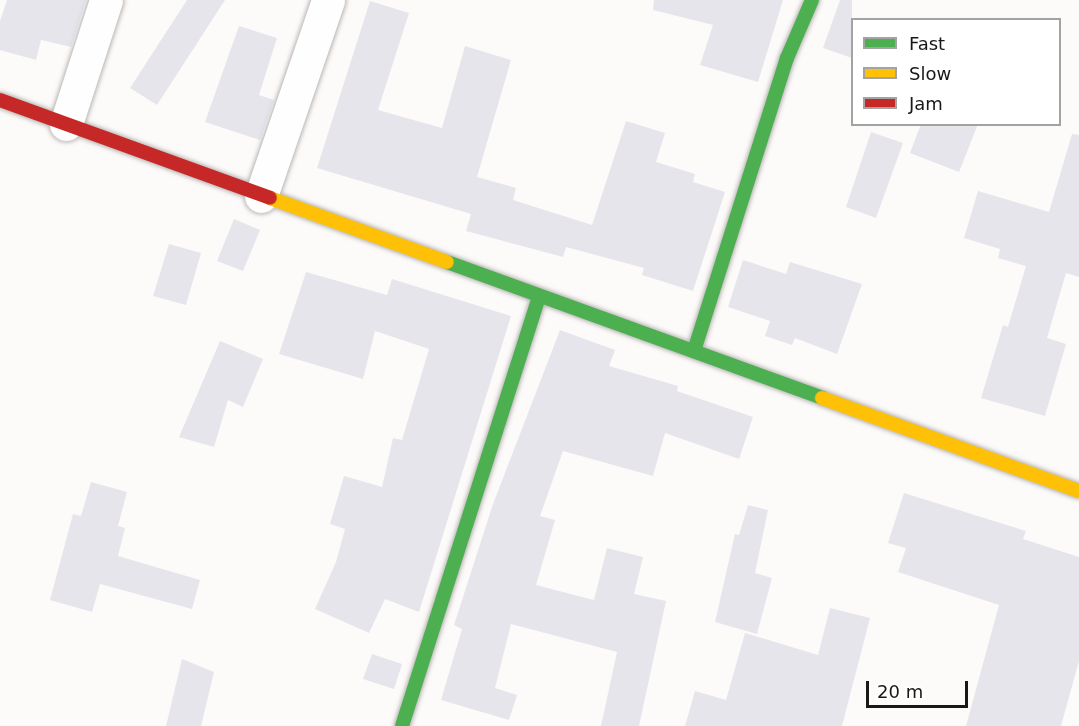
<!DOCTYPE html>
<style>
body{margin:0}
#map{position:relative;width:1079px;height:726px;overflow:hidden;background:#fdfbf9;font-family:"DejaVu Sans",sans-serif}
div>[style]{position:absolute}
.building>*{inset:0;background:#e6e5ec}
.roads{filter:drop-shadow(0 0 2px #b9b7b6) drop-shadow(0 0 2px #b9b7b6)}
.street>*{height:33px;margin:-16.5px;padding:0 16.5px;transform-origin:16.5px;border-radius:16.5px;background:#fffefe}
.fast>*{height:14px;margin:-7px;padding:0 7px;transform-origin:7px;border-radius:7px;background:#4caf50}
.slow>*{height:14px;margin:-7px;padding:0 7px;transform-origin:7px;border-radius:7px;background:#ffc107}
.jam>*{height:14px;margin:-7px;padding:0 7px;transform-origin:7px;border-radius:7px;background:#c62828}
span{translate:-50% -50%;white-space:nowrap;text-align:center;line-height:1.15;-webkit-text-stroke:4.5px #fff;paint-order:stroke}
.legend{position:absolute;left:851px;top:18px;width:210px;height:108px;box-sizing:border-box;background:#fff;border:2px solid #a3a3a2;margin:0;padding:8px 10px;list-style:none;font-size:18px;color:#191817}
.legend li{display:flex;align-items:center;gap:12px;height:30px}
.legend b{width:30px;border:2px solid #a3a3a2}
.scale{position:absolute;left:866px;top:681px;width:102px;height:27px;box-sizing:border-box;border:3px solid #191817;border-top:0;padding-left:8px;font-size:18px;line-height:21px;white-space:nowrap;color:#191817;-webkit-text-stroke:4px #fff;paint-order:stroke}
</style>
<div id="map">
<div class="building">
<i style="clip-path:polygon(7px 0,86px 0,71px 47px,41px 40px,36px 60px,0 50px,0 21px)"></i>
<i style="clip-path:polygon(187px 0,225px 0,157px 105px,130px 88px)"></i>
<i style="clip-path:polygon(654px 0,783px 0,758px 82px,700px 65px,713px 25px,653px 10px)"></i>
<i style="clip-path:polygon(840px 0,852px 0,852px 58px,823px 48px)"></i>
<i style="clip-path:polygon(370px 1px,409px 13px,378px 110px,442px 128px,465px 46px,511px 60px,477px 177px,516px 188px,513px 200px,592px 225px,626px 121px,665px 133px,656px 162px,695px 174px,693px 182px,725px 192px,693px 291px,642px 275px,644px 268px,566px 247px,563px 257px,466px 231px,471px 214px,317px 168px)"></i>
<i style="clip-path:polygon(239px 26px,277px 38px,259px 95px,274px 100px,260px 140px,205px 122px)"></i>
<i style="clip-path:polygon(921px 124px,978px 124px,959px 172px,910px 153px)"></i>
<i style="clip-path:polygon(871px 132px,903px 143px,876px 218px,846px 207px)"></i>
<i style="clip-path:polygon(1072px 134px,1079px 135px,1079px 277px,1066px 273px,1047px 338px,1066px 344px,1045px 416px,981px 398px,1003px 325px,1008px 327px,1026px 266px,998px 258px,1000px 249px,964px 238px,978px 191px,1049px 212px)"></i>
<i style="clip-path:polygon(234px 219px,260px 230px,243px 271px,217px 261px)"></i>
<i style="clip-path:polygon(169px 244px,201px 253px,186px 305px,153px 296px)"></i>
<i style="clip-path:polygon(743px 260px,786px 274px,790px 262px,862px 284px,837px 354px,795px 338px,792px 345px,765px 336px,770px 321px,728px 307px)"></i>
<i style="clip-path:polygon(306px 272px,387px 295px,392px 279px,511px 316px,419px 612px,385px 599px,369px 633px,315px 609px,336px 562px,345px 529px,330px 524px,344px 476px,382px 487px,393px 438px,402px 440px,429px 349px,375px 331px,363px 379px,279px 354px)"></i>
<i style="clip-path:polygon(560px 330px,615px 350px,609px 366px,678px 386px,677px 391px,753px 417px,739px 459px,665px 433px,653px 476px,563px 451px,540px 516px,555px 520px,536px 585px,594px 600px,607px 548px,643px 557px,634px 594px,666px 601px,639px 726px,601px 726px,617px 652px,511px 624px,495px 688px,517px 695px,509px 720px,441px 700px,462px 629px,454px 625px,493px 504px)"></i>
<i style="clip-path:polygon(220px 341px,263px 359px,243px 407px,228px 400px,214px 447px,179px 437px)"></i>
<i style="clip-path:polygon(91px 482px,127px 492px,118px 526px,125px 528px,118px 556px,200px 580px,192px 609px,100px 584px,92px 612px,50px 600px,73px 514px,81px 516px)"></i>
<i style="clip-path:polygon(904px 493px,1026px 531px,1023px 539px,1079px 557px,1079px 661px,1061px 726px,966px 726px,999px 605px,898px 572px,906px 548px,888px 543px)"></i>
<i style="clip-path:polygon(748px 505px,768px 510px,755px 573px,772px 578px,757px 634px,715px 622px,735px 534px,739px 535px)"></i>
<i style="clip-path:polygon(830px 608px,870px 618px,842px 726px,685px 726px,695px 691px,726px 700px,745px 633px,818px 655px)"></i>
<i style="clip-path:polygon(372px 654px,402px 664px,394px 689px,363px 679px)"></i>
<i style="clip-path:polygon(182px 659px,214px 672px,201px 726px,166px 726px)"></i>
</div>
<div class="roads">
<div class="street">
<i style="left:66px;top:124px;width:130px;rotate:-72.1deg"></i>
<i style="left:261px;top:196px;width:207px;rotate:-71.1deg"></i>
</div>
<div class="fast">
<i style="left:447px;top:262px;width:399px;rotate:19.9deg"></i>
<i style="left:694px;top:351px;width:307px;rotate:-72.4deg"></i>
<i style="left:787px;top:58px;width:63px;rotate:-66.7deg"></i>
<i style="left:402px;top:726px;width:449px;rotate:-72.3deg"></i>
</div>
<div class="slow">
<i style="left:270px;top:198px;width:188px;rotate:19.9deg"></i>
<i style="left:822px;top:398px;width:273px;rotate:19.9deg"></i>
</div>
<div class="jam">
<i style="left:0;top:100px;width:287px;rotate:19.9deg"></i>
</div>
</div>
<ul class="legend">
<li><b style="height:8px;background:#4caf50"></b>Fast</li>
<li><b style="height:8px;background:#ffc107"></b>Slow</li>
<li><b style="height:8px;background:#c62828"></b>Jam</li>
</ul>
<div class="scale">20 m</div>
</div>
